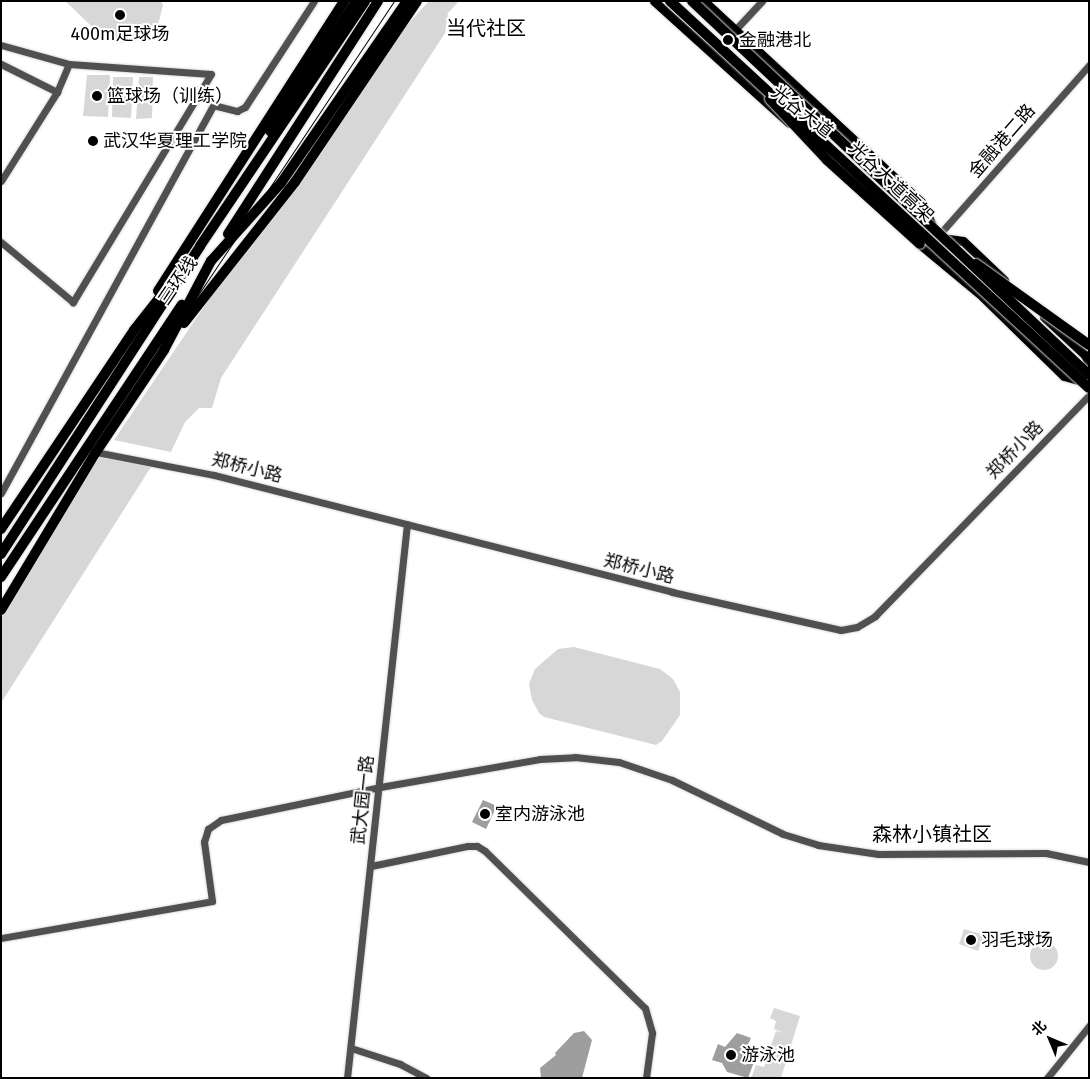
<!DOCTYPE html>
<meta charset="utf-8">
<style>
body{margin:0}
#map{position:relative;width:1090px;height:1079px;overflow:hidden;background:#fff;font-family:"Fira Sans","Noto Sans SC",sans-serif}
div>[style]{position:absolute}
.green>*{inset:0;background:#d7d7d7}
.round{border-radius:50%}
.water>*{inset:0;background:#9e9e9e}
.roads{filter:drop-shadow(0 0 1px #dbdbdb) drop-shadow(0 0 1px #dbdbdb)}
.minor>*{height:7px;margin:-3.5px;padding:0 3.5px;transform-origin:3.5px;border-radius:3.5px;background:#505050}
.major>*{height:9px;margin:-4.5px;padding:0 4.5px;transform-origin:4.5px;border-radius:4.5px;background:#000}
.highway>*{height:10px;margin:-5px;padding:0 5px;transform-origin:5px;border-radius:5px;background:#000}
.tram>*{height:1px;margin:-0.5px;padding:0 0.5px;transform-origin:0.5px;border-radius:0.5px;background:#000}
.bridges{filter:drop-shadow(0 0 1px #dbdbdb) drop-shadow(0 0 1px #dbdbdb)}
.highway-bridge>*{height:10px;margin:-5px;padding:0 5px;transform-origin:5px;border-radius:5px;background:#000}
.dots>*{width:14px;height:14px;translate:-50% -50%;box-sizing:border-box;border:2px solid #fff;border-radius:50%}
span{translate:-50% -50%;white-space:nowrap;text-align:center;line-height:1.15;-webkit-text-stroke:4px #fff;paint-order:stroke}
.poi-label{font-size:18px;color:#000}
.left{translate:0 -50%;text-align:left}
.street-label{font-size:18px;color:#000}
.quarter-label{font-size:20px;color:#000}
.frame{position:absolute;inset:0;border:2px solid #000;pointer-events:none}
.north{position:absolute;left:1025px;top:1014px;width:50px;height:50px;-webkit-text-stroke:4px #fff;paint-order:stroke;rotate:315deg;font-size:14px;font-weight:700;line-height:20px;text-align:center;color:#000}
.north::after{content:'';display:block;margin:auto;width:18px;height:22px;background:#000;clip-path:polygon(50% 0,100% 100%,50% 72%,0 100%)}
</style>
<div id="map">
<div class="green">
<i style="clip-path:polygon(65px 1px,161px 1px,163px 5px,158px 25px,144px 39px,125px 43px,103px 37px)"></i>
<i style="clip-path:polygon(429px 1px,459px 1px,448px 13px,445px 33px,221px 378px,212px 408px,199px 408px,185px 422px,171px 452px,114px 440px,222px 280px,393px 41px)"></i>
<i style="clip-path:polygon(87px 75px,110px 75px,108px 117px,83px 116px)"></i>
<i style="clip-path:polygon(113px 77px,133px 77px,131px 118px,112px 117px)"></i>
<i style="clip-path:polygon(139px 77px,153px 77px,152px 118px,136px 119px)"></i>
<i style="clip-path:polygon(101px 455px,151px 467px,1px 703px,1px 608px)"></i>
<i style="clip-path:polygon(574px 647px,660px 669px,673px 679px,680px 692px,680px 715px,662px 741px,656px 745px,544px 717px,539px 713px,532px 700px,529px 684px,535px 669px,558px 649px)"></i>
<i style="clip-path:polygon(964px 929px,984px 935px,978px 951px,959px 944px)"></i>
<i class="round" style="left:1030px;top:942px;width:28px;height:28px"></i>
<i style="clip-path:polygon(774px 1008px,800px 1016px,781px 1078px,751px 1078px,756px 1065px,764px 1067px,767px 1059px,775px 1061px,781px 1042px,774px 1059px,767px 1057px,776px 1031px,784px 1033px,774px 1029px,776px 1021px,770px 1018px)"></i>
</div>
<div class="water">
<i style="clip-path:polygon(483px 800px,497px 806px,486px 829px,472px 822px)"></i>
<i style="clip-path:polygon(584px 1031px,592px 1040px,582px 1078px,541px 1078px,540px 1068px,556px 1055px,555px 1053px,574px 1033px)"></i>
<i style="clip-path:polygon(737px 1033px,751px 1038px,745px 1051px,749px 1053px,747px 1059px,754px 1062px,748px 1078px,727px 1072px,722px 1063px,712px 1060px,718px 1044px,725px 1047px)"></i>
</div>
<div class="roads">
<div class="minor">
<i style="left:735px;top:30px;width:40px;rotate:-47deg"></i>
<i style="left:1px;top:45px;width:71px;rotate:15.6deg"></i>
<i style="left:1px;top:64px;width:63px;rotate:26.6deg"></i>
<i style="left:1px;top:181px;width:105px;rotate:-57.8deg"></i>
<i style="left:57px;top:92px;width:30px;rotate:-67deg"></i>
<i style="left:69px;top:64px;width:142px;rotate:4deg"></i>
<i style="left:211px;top:74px;width:267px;rotate:121.2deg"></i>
<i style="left:73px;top:302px;width:94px;rotate:-140.2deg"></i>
<i style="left:937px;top:237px;width:230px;rotate:-48.5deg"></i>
<i style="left:96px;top:452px;width:120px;rotate:11deg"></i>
<i style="left:214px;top:475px;width:473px;rotate:14.3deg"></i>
<i style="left:672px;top:592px;width:173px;rotate:12.7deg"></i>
<i style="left:841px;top:630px;width:16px;rotate:-11deg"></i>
<i style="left:857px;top:627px;width:21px;rotate:-31deg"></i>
<i style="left:875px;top:616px;width:308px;rotate:-45.9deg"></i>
<i style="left:1px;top:493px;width:442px;rotate:-61.3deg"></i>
<i style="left:213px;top:105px;width:25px;rotate:14deg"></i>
<i style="left:237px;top:111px;width:9px;rotate:-27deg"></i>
<i style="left:245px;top:107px;width:126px;rotate:-56.9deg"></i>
<i style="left:371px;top:866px;width:99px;rotate:-11.7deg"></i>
<i style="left:468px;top:846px;width:9px"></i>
<i style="left:477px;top:846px;width:9px;rotate:32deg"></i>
<i style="left:485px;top:851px;width:224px;rotate:44.5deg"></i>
<i style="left:645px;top:1008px;width:26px;rotate:74deg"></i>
<i style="left:652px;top:1033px;width:45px;rotate:97.6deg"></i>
<i style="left:1px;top:938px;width:214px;rotate:-9.9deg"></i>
<i style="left:212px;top:901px;width:60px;rotate:-97.7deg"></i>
<i style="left:204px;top:842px;width:14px;rotate:-73deg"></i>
<i style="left:208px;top:829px;width:16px;rotate:-35deg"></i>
<i style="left:221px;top:820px;width:162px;rotate:-11.7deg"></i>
<i style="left:380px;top:787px;width:162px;rotate:-9.9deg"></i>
<i style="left:540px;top:759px;width:35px;rotate:-3deg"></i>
<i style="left:575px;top:757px;width:44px;rotate:6.5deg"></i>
<i style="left:619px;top:762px;width:56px;rotate:18.8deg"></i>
<i style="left:672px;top:780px;width:123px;rotate:25.9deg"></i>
<i style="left:783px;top:834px;width:37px;rotate:17deg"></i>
<i style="left:818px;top:845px;width:61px;rotate:8.5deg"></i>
<i style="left:878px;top:854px;width:168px;rotate:-0.3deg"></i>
<i style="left:1046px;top:853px;width:44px;rotate:11.8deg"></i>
<i style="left:351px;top:1048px;width:52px;rotate:18.1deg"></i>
<i style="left:400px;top:1064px;width:30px;rotate:28deg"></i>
<i style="left:347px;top:1078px;width:557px;rotate:-83.82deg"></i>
<i style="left:1047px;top:1078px;width:67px;rotate:-51.1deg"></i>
</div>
<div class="major">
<i style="left:654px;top:1px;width:182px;rotate:42.1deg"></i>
<i style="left:704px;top:1px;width:297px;rotate:42.8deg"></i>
<i style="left:922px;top:203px;width:27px;rotate:66deg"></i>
<i style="left:918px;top:229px;width:21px;rotate:23deg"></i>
<i style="left:937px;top:237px;width:17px;rotate:69deg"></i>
<i style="left:942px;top:238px;width:21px;rotate:8deg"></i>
<i style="left:963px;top:241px;width:57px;rotate:43.6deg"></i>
<i style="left:983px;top:297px;width:113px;rotate:44.3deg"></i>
<i style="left:1064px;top:376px;width:19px;rotate:16deg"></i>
<i style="left:1044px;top:317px;width:56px;rotate:42.8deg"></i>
<i style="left:1085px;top:355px;width:10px;rotate:66deg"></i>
</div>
<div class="highway">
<i style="left:270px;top:131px;width:156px;rotate:-56.5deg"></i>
<i style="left:228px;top:234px;width:277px;rotate:-57.2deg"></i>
<i style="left:920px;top:244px;width:83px;rotate:39.6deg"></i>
<i style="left:158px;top:291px;width:345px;rotate:-57.3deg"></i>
<i style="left:184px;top:323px;width:179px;rotate:-51.8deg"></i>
<i style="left:295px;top:182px;width:218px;rotate:-56deg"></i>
<i style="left:1px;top:529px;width:239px;rotate:-56.2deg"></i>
<i style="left:134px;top:330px;width:55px;rotate:-51.7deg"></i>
<i style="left:1px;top:554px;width:367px;rotate:-57.1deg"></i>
<i style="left:200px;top:246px;width:295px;rotate:-56deg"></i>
<i style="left:1px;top:577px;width:327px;rotate:-56.4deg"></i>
<i style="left:1px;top:610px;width:184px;rotate:-59deg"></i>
<i style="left:96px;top:452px;width:123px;rotate:-56.3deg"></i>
<i style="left:164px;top:350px;width:101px;rotate:-62.2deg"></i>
<i style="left:211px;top:261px;width:105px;rotate:-48.1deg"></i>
<i style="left:281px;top:183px;width:221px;rotate:-55.3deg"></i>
</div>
</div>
<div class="tram">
<i style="left:1px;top:609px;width:270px;rotate:-58.5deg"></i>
<i style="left:142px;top:379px;width:454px;rotate:-56.3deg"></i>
</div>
<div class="bridges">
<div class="highway-bridge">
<i style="left:670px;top:1px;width:570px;rotate:42.73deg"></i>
<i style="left:692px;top:1px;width:545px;rotate:43.29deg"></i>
<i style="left:770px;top:99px;width:83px;rotate:46.9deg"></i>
<i style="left:827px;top:160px;width:125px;rotate:42.1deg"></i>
<i style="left:976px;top:264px;width:139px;rotate:35.6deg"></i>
</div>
</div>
<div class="dots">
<i style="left:120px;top:15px;background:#000"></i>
<i style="left:728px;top:40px;background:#000"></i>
<i style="left:97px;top:96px;background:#000"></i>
<i style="left:93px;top:141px;background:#000"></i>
<i style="left:485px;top:814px;background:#000"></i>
<i style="left:971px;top:940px;background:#000"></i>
<i style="left:731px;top:1055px;background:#000"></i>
</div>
<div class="poi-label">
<span style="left:120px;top:34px">400m足球场</span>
<span class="left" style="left:739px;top:40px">金融港北</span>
<span class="left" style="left:107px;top:96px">篮球场（训练）</span>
<span class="left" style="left:103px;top:141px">武汉华夏理工学院</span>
<span class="left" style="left:495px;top:814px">室内游泳池</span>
<span class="left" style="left:981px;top:940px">羽毛球场</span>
<span class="left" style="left:741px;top:1055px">游泳池</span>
</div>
<div class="street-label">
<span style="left:802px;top:112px;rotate:38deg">光谷大道</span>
<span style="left:1002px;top:141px;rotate:-49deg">金融港二路</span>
<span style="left:891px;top:182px;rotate:43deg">光谷大道高架</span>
<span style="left:178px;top:281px;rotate:-56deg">三环线</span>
<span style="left:1015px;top:450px;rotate:-46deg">郑桥小路</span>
<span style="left:247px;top:468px;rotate:14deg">郑桥小路</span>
<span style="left:639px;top:569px;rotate:14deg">郑桥小路</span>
<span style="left:363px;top:800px;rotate:-84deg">武大园一路</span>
</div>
<div class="quarter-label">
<span style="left:486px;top:28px">当代社区</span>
<span style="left:932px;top:834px">森林小镇社区</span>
</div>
<div class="frame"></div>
<div class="north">北</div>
</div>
